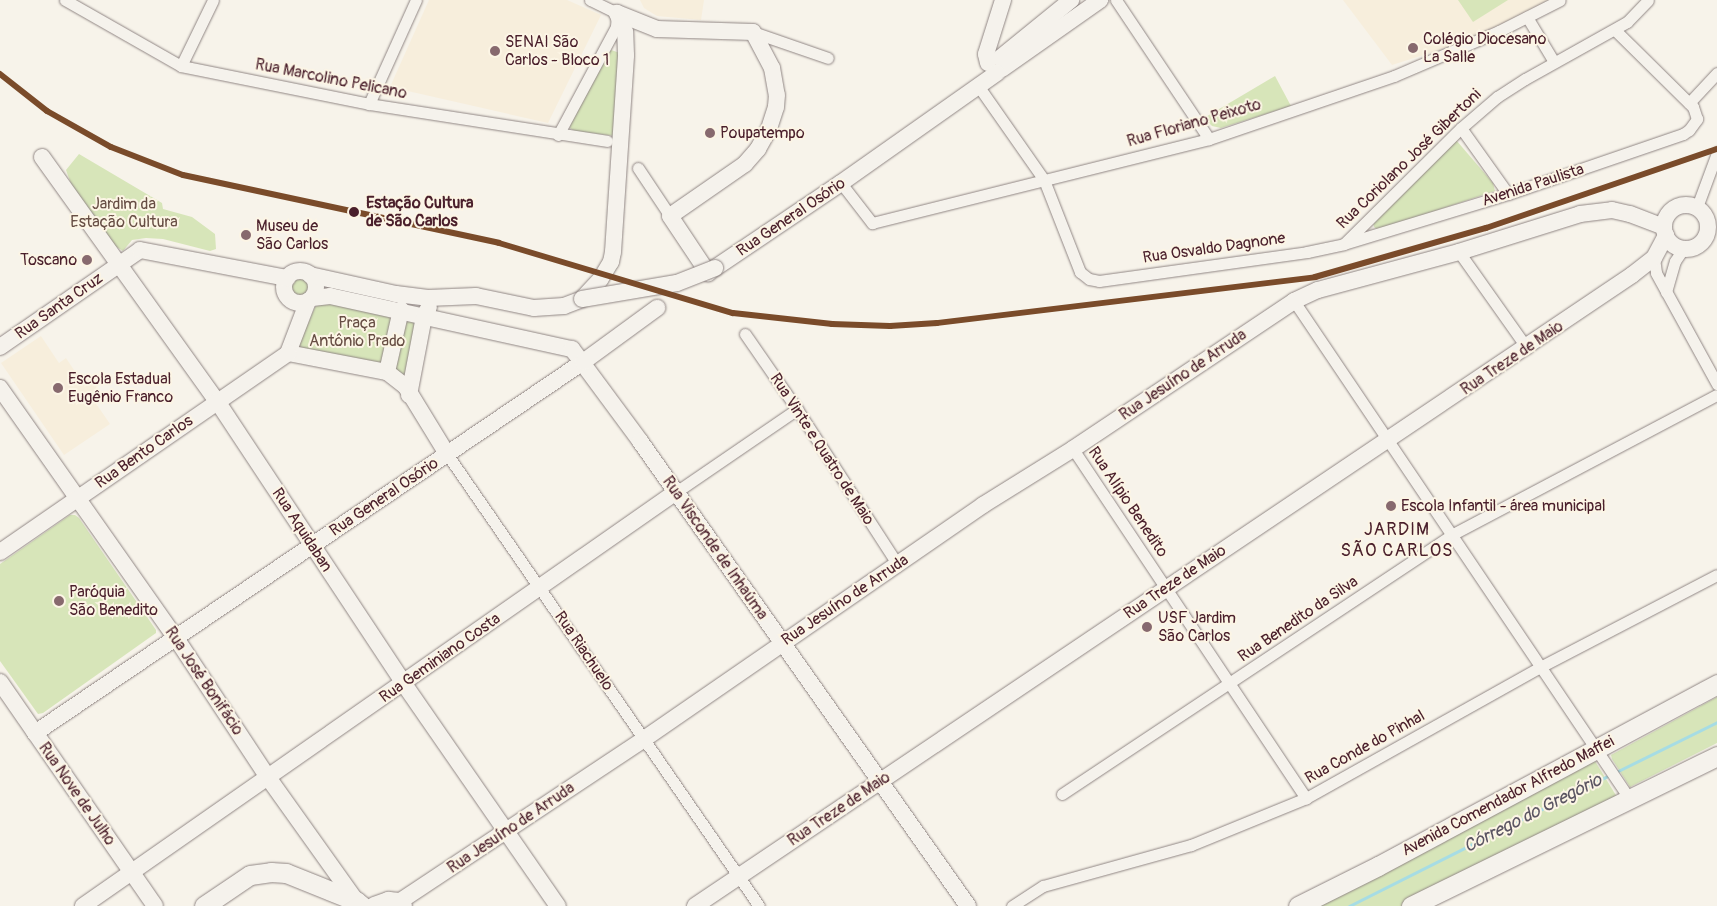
<!DOCTYPE html>
<meta charset="utf-8">
<style>
body{margin:0}
#map{position:relative;width:1717px;height:906px;overflow:hidden;background:#f7f3ea;font-family:Pangolin,sans-serif}
div>[style]{position:absolute}
.built>*{inset:0;background:#f7eedc}
.green>*{inset:0;background:#d7e5b9}
.round{border-radius:50%}
.stream>*{height:3px;margin:-1.5px;padding:0 1.5px;transform-origin:1.5px;border-radius:1.5px;background:#a6dce4}
.roads{filter:drop-shadow(0 0 1px #908684) drop-shadow(0 0 1px #908684)}
.street>*{height:11px;margin:-5.5px;padding:0 5.5px;transform-origin:5.5px;border-radius:5.5px;background:#f5f2ec}
.secondary>*{height:16px;margin:-8px;padding:0 8px;transform-origin:8px;border-radius:8px;background:#f5f2ec}
.secondary>.ring{margin:-8px;padding:0;box-sizing:content-box;background:none;border:16px solid #f5f2ec;border-radius:50%}
.primary>*{height:19px;margin:-9.5px;padding:0 9.5px;transform-origin:9.5px;border-radius:9.5px;background:#f5f2ec}
.bridges{filter:drop-shadow(0 0 1px #908684) drop-shadow(0 0 1px #908684)}
.secondary-bridge>*{height:16px;margin:-8px;padding:0 8px;transform-origin:8px;border-radius:8px;background:#f5f2ec}
.rail-1>*{height:6px;margin:-3px;padding:0 3px;transform-origin:3px;border-radius:3px;background:#7a4b2a}
.dots>*{width:14px;height:14px;translate:-50% -50%;box-sizing:border-box;border:2px solid #fcf5e5;border-radius:50%}
span{translate:-50% -50%;white-space:nowrap;text-align:center;line-height:1.15;-webkit-text-stroke:4px #fcf5e5;paint-order:stroke}
.poi-label{font-size:16px;color:#4a1f2b}
.left{translate:0 -50%;text-align:left}
.right{translate:-100% -50%;text-align:right}
.street-label{font-size:16px;color:#4a1f2b}
.stop-label{font-size:16px;color:#4a1f2b;font-weight:700}
.park-label{font-size:16px;color:#674e44}
.neighbourhood-label{font-size:18px;color:#4a1f2b;letter-spacing:1px}
.water-label{font-size:18px;color:#5b5562;font-style:italic}
</style>
<div id="map">
<div class="built">
<i style="clip-path:polygon(429px 0,567px 0,601px 15px,548px 123px,390px 87px)"></i>
<i style="clip-path:polygon(640px 0,704px 0,701px 20px,657px 16px,644px 8px)"></i>
<i style="clip-path:polygon(1343px 0,1552px 0,1499px 31px,1392px 65px)"></i>
<i style="clip-path:polygon(41px 336px,59px 363px,66px 358px,80px 379px,88px 374px,103px 396px,95px 402px,110px 424px,64px 455px,1px 363px)"></i>
</div>
<div class="green">
<i style="clip-path:polygon(1458px 0,1508px 0,1473px 22px)"></i>
<i style="clip-path:polygon(611px 50px,620px 53px,615px 136px,574px 131px,570px 128px,569px 121px,606px 53px)"></i>
<i style="clip-path:polygon(1275px 76px,1291px 106px,1221px 128px,1212px 126px,1204px 118px)"></i>
<i style="clip-path:polygon(1456px 140px,1493px 183px,1495px 191px,1378px 230px,1374px 227px,1373px 222px)"></i>
<i style="clip-path:polygon(79px 154px,162px 203px,163px 209px,192px 217px,215px 234px,216px 249px,210px 251px,163px 239px,146px 238px,132px 240px,123px 251px,112px 244px,71px 184px,66px 170px)"></i>
<i class="round" style="left:291px;top:279px;width:18px;height:18px"></i>
<i style="clip-path:polygon(325px 302px,393px 313px,382px 366px,298px 347px,315px 307px)"></i>
<i style="clip-path:polygon(405px 320px,420px 322px,408px 386px,394px 371px)"></i>
<i style="clip-path:polygon(70px 515px,75px 515px,79px 518px,156px 630px,156px 633px,43px 713px,38px 714px,0 661px,0 564px)"></i>
<i style="clip-path:polygon(1717px 697px,1717px 743px,1630px 787px,1612px 759px,1611px 755px)"></i>
<i style="clip-path:polygon(1595px 761px,1617px 797px,1560px 826px,1401px 906px,1313px 906px)"></i>
</div>
<div class="stream">
<i style="left:1616px;top:772px;width:113px;rotate:-26.3deg"></i>
<i style="left:1349px;top:906px;width:292px;rotate:-26.7deg"></i>
</div>
<div class="roads">
<div class="street">
<i style="left:65px;top:0;width:133px;rotate:29.6deg"></i>
<i style="left:181px;top:66px;width:192px;rotate:11.4deg"></i>
<i style="left:369px;top:104px;width:241px;rotate:8.8deg"></i>
<i style="left:1116px;top:0;width:167px;rotate:56.2deg"></i>
<i style="left:1527px;top:17px;width:52px;rotate:59deg"></i>
<i style="left:753px;top:32px;width:79px;rotate:19.1deg"></i>
<i style="left:181px;top:66px;width:73px;rotate:-64.1deg"></i>
<i style="left:979px;top:87px;width:113px;rotate:55deg"></i>
<i style="left:1044px;top:180px;width:99px;rotate:68.6deg"></i>
<i style="left:1080px;top:272px;width:11px;rotate:38deg"></i>
<i style="left:1089px;top:279px;width:10px;rotate:11deg"></i>
<i style="left:1099px;top:281px;width:210px;rotate:-7.9deg"></i>
<i style="left:1307px;top:252px;width:38px;rotate:-12deg"></i>
<i style="left:1344px;top:244px;width:171px;rotate:-17deg"></i>
<i style="left:1508px;top:194px;width:185px;rotate:-18.9deg"></i>
<i style="left:1683px;top:134px;width:7px;rotate:-34deg"></i>
<i style="left:1689px;top:130px;width:14px;rotate:-54deg"></i>
<i style="left:1697px;top:119px;width:13px;rotate:-108deg"></i>
<i style="left:1693px;top:107px;width:110px;rotate:-135.4deg"></i>
<i style="left:1689px;top:103px;width:41px;rotate:-47deg"></i>
<i style="left:369px;top:104px;width:114px;rotate:-65.7deg"></i>
<i style="left:1461px;top:128px;width:81px;rotate:54.5deg"></i>
<i style="left:558px;top:135px;width:123px;rotate:-61.8deg"></i>
<i style="left:616px;top:27px;width:14px;rotate:-86deg"></i>
<i style="left:617px;top:13px;width:30px;rotate:-154deg"></i>
<i style="left:638px;top:168px;width:58px;rotate:56.3deg"></i>
<i style="left:841px;top:183px;width:51px;rotate:52.2deg"></i>
<i style="left:872px;top:223px;width:347px;rotate:-14deg"></i>
<i style="left:1209px;top:139px;width:195px;rotate:-18.8deg"></i>
<i style="left:1394px;top:76px;width:114px;rotate:-23.2deg"></i>
<i style="left:1499px;top:31px;width:68px;rotate:-26.9deg"></i>
<i style="left:1697px;top:207px;width:58px;rotate:-69.7deg"></i>
<i style="left:1345px;top:243px;width:163px;rotate:-44.8deg"></i>
<i style="left:1461px;top:128px;width:48px;rotate:-40.7deg"></i>
<i style="left:1497px;top:97px;width:33px;rotate:-33deg"></i>
<i style="left:1525px;top:79px;width:117px;rotate:-29.2deg"></i>
<i style="left:1627px;top:22px;width:30px;rotate:-46deg"></i>
<i style="left:1459px;top:252px;width:118px;rotate:54.7deg"></i>
<i style="left:1654px;top:258px;width:15px;rotate:82deg"></i>
<i style="left:1656px;top:273px;width:127px;rotate:61.2deg"></i>
<i style="left:1666px;top:292px;width:32px;rotate:-74deg"></i>
<i style="left:1675px;top:261px;width:14px;rotate:-56deg"></i>
<i style="left:1294px;top:301px;width:599px;rotate:56.02deg"></i>
<i style="left:745px;top:334px;width:91px;rotate:55.3deg"></i>
<i style="left:797px;top:409px;width:186px;rotate:57.1deg"></i>
<i style="left:1073px;top:449px;width:420px;rotate:56.3deg"></i>
<i style="left:447px;top:454px;width:549px;rotate:55.38deg"></i>
<i style="left:676px;top:492px;width:147px;rotate:-34.4deg"></i>
<i style="left:1062px;top:794px;width:470px;rotate:-33.6deg"></i>
<i style="left:1453px;top:534px;width:298px;rotate:-27.8deg"></i>
<i style="left:1012px;top:906px;width:37px;rotate:-33deg"></i>
<i style="left:1043px;top:886px;width:154px;rotate:-15.5deg"></i>
<i style="left:1191px;top:845px;width:124px;rotate:-22.2deg"></i>
<i style="left:1306px;top:798px;width:268px;rotate:-29.2deg"></i>
<i style="left:1540px;top:667px;width:199px;rotate:-27.5deg"></i>
</div>
<div class="secondary">
<i style="left:617px;top:13px;width:43px;rotate:21.8deg"></i>
<i style="left:657px;top:29px;width:96px;rotate:1.8deg"></i>
<i style="left:753px;top:32px;width:41px;rotate:62.2deg"></i>
<i style="left:772px;top:68px;width:27px;rotate:80deg"></i>
<i style="left:777px;top:95px;width:12px;rotate:95deg"></i>
<i style="left:776px;top:107px;width:23px;rotate:108deg"></i>
<i style="left:769px;top:129px;width:23px;rotate:119deg"></i>
<i style="left:758px;top:149px;width:20px;rotate:131deg"></i>
<i style="left:745px;top:164px;width:91px;rotate:145.3deg"></i>
<i style="left:670px;top:216px;width:69px;rotate:56.3deg"></i>
<i style="left:708px;top:273px;width:10px;rotate:-37deg"></i>
<i style="left:1000px;top:58px;width:92px;rotate:-39.2deg"></i>
<i style="left:988px;top:63px;width:9px;rotate:-103deg"></i>
<i style="left:986px;top:54px;width:57px;rotate:-72.5deg"></i>
<i style="left:1002px;top:69px;width:120px;rotate:-35.1deg"></i>
<i style="left:42px;top:157px;width:300px;rotate:54.4deg"></i>
<i style="left:217px;top:401px;width:339px;rotate:56.5deg"></i>
<i style="left:404px;top:684px;width:270px;rotate:55.3deg"></i>
<i class="ring" style="left:1664px;top:205px;width:28px;height:28px"></i>
<i style="left:715px;top:268px;width:152px;rotate:-34deg"></i>
<i style="left:841px;top:183px;width:191px;rotate:-35.2deg"></i>
<i class="ring" style="left:284px;top:271px;width:16px;height:16px"></i>
<i style="left:310px;top:275px;width:88px;rotate:12.5deg"></i>
<i style="left:396px;top:294px;width:32px;rotate:7deg"></i>
<i style="left:428px;top:298px;width:48px;rotate:-2.4deg"></i>
<i style="left:476px;top:296px;width:59px;rotate:11.7deg"></i>
<i style="left:534px;top:308px;width:30px;rotate:-4deg"></i>
<i style="left:564px;top:306px;width:19px;rotate:-21deg"></i>
<i style="left:582px;top:299px;width:26px;rotate:-47deg"></i>
<i style="left:600px;top:280px;width:21px;rotate:-59deg"></i>
<i style="left:611px;top:262px;width:10px;rotate:-79deg"></i>
<i style="left:613px;top:252px;width:197px;rotate:-86.2deg"></i>
<i style="left:626px;top:55px;width:23px;rotate:-92deg"></i>
<i style="left:625px;top:32px;width:21px;rotate:-113deg"></i>
<i style="left:312px;top:298px;width:18px;rotate:-6deg"></i>
<i style="left:330px;top:296px;width:248px;rotate:12.4deg"></i>
<i style="left:572px;top:349px;width:114px;rotate:53.5deg"></i>
<i style="left:640px;top:441px;width:569px;rotate:54.8deg"></i>
<i style="left:0;top:347px;width:170px;rotate:-34.7deg"></i>
<i style="left:140px;top:250px;width:150px;rotate:10.8deg"></i>
<i style="left:288px;top:353px;width:101px;rotate:10.9deg"></i>
<i style="left:387px;top:372px;width:24px;rotate:38deg"></i>
<i style="left:406px;top:387px;width:79px;rotate:58.5deg"></i>
<i style="left:288px;top:353px;width:56px;rotate:-69deg"></i>
<i style="left:387px;top:372px;width:64px;rotate:-77.3deg"></i>
<i style="left:0;top:388px;width:306px;rotate:54.9deg"></i>
<i style="left:176px;top:638px;width:165px;rotate:56.6deg"></i>
<i style="left:267px;top:776px;width:153px;rotate:54.5deg"></i>
<i style="left:409px;top:395px;width:80px;rotate:-79.2deg"></i>
<i style="left:424px;top:316px;width:10px;rotate:-61deg"></i>
<i style="left:0;top:552px;width:350px;rotate:-34.6deg"></i>
<i style="left:0;top:682px;width:272px;rotate:55.3deg"></i>
<i style="left:35px;top:733px;width:662px;rotate:-34.1deg"></i>
<i style="left:583px;top:362px;width:92px;rotate:-36.1deg"></i>
<i style="left:399px;top:902px;width:294px;rotate:-33.6deg"></i>
<i style="left:644px;top:739px;width:412px;rotate:-34.6deg"></i>
<i style="left:983px;top:505px;width:106px;rotate:-31.9deg"></i>
<i style="left:1073px;top:449px;width:266px;rotate:-33.8deg"></i>
<i style="left:1294px;top:301px;width:26px;rotate:-25deg"></i>
<i style="left:1318px;top:290px;width:146px;rotate:-15.1deg"></i>
<i style="left:1459px;top:252px;width:127px;rotate:-17.4deg"></i>
<i style="left:1580px;top:214px;width:32px;rotate:-7deg"></i>
<i style="left:1612px;top:210px;width:18px;rotate:13deg"></i>
<i style="left:1630px;top:214px;width:36px;rotate:21deg"></i>
<i style="left:83px;top:906px;width:723px;rotate:-34.92deg"></i>
<i style="left:695px;top:906px;width:1130px;rotate:-33.96deg"></i>
<i style="left:1632px;top:275px;width:28px;rotate:-38deg"></i>
<i style="left:1654px;top:258px;width:26px;rotate:-62deg"></i>
</div>
<div class="primary">
<i style="left:204px;top:906px;width:55px;rotate:-34deg"></i>
<i style="left:250px;top:875px;width:21px;rotate:-8deg"></i>
<i style="left:271px;top:872px;width:15px;rotate:4deg"></i>
<i style="left:286px;top:873px;width:75px;rotate:21.8deg"></i>
<i style="left:356px;top:901px;width:8px;rotate:40deg"></i>
<i style="left:374px;top:906px;width:15px;rotate:-20deg"></i>
<i style="left:388px;top:901px;width:11px;rotate:5deg"></i>
<i style="left:399px;top:902px;width:5px;rotate:53deg"></i>
<i style="left:1298px;top:906px;width:89px;rotate:-26.6deg"></i>
<i style="left:1378px;top:866px;width:385px;rotate:-28.2deg"></i>
<i style="left:1411px;top:906px;width:341px;rotate:-26.1deg"></i>
</div>
</div>
<div class="bridges">
<div class="secondary-bridge">
<i style="left:582px;top:299px;width:96px;rotate:-9.6deg"></i>
<i style="left:677px;top:283px;width:41px;rotate:-21.5deg"></i>
</div>
</div>
<div class="rail-1">
<i style="left:0;top:74px;width:60px;rotate:38.2deg"></i>
<i style="left:47px;top:111px;width:73px;rotate:29.4deg"></i>
<i style="left:111px;top:147px;width:77px;rotate:21.3deg"></i>
<i style="left:183px;top:175px;width:323px;rotate:12.1deg"></i>
<i style="left:499px;top:243px;width:244px;rotate:16.7deg"></i>
<i style="left:733px;top:313px;width:100px;rotate:6.3deg"></i>
<i style="left:832px;top:324px;width:58px;rotate:2deg"></i>
<i style="left:890px;top:326px;width:47px;rotate:-3.7deg"></i>
<i style="left:937px;top:323px;width:381px;rotate:-6.9deg"></i>
<i style="left:1315px;top:277px;width:178px;rotate:-16deg"></i>
<i style="left:1486px;top:228px;width:244px;rotate:-18.9deg"></i>
</div>
<div class="dots">
<i style="left:1413px;top:48px;background:#87696e"></i>
<i style="left:495px;top:51px;background:#87696e"></i>
<i style="left:710px;top:133px;background:#87696e"></i>
<i style="left:354px;top:212px;background:#4a1f2b"></i>
<i style="left:246px;top:235px;background:#87696e"></i>
<i style="left:87px;top:260px;background:#87696e"></i>
<i style="left:58px;top:388px;background:#87696e"></i>
<i style="left:1391px;top:506px;background:#87696e"></i>
<i style="left:59px;top:601px;background:#87696e"></i>
<i style="left:1147px;top:627px;background:#87696e"></i>
</div>
<div class="poi-label">
<span class="left" style="left:1423px;top:48px">Colégio Diocesano<br>La Salle</span>
<span class="left" style="left:505px;top:51px">SENAI São<br>Carlos - Bloco 1</span>
<span class="left" style="left:720px;top:133px">Poupatempo</span>
<span class="left" style="left:256px;top:235px">Museu de<br>São Carlos</span>
<span class="right" style="left:77px;top:260px">Toscano</span>
<span class="left" style="left:68px;top:388px">Escola Estadual<br>Eugênio Franco</span>
<span class="left" style="left:1401px;top:506px">Escola Infantil - área municipal</span>
<span class="left" style="left:69px;top:601px">Paróquia<br>São Benedito</span>
<span class="left" style="left:1158px;top:627px">USF Jardim<br>São Carlos</span>
</div>
<div class="street-label">
<span style="left:331px;top:79px;rotate:11deg">Rua Marcolino Pelicano</span>
<span style="left:1194px;top:123px;rotate:-16deg">Rua Floriano Peixoto</span>
<span style="left:1409px;top:159px;rotate:-44deg">Rua Coriolano José Gibertoni</span>
<span style="left:1533px;top:185px;rotate:-18deg">Avenida Paulista</span>
<span style="left:791px;top:217px;rotate:-34deg">Rua General Osório</span>
<span style="left:1214px;top:248px;rotate:-8deg">Rua Osvaldo Dagnone</span>
<span style="left:59px;top:306px;rotate:-35deg">Rua Santa Cruz</span>
<span style="left:1512px;top:358px;rotate:-34deg">Rua Treze de Maio</span>
<span style="left:1183px;top:375px;rotate:-34deg">Rua Jesuíno de Arruda</span>
<span style="left:822px;top:449px;rotate:57deg">Rua Vinte e Quatro de Maio</span>
<span style="left:144px;top:452px;rotate:-35deg">Rua Bento Carlos</span>
<span style="left:384px;top:497px;rotate:-34deg">Rua General Osório</span>
<span style="left:1128px;top:502px;rotate:56deg">Rua Alípio Benedito</span>
<span style="left:302px;top:530px;rotate:57deg">Rua Aquidaban</span>
<span style="left:715px;top:548px;rotate:55deg">Rua Visconde de Inhaúma</span>
<span style="left:1175px;top:582px;rotate:-34deg">Rua Treze de Maio</span>
<span style="left:845px;top:600px;rotate:-34deg">Rua Jesuíno de Arruda</span>
<span style="left:1298px;top:619px;rotate:-34deg">Rua Benedito da Silva</span>
<span style="left:584px;top:651px;rotate:56deg">Rua Riachuelo</span>
<span style="left:440px;top:658px;rotate:-35deg">Rua Geminiano Costa</span>
<span style="left:204px;top:681px;rotate:56deg">Rua José Bonifácio</span>
<span style="left:1365px;top:747px;rotate:-29deg">Rua Conde do Pinhal</span>
<span style="left:77px;top:794px;rotate:55deg">Rua Nove de Julho</span>
<span style="left:1508px;top:796px;rotate:-28deg">Avenida Comendador Alfredo Maffei</span>
<span style="left:839px;top:809px;rotate:-34deg">Rua Treze de Maio</span>
<span style="left:511px;top:828px;rotate:-34deg">Rua Jesuíno de Arruda</span>
</div>
<div class="stop-label">
<span class="left" style="left:366px;top:212px">Estação Cultura<br>de São Carlos</span>
</div>
<div class="park-label">
<span style="left:124px;top:213px">Jardim da<br>Estação Cultura</span>
<span style="left:357px;top:332px">Praça<br>Antônio Prado</span>
</div>
<div class="neighbourhood-label">
<span style="left:1397px;top:541px">JARDIM<br>SÃO CARLOS</span>
</div>
<div class="water-label">
<span style="left:1533px;top:814px;rotate:-27deg">Córrego do Gregório</span>
</div>
</div>
